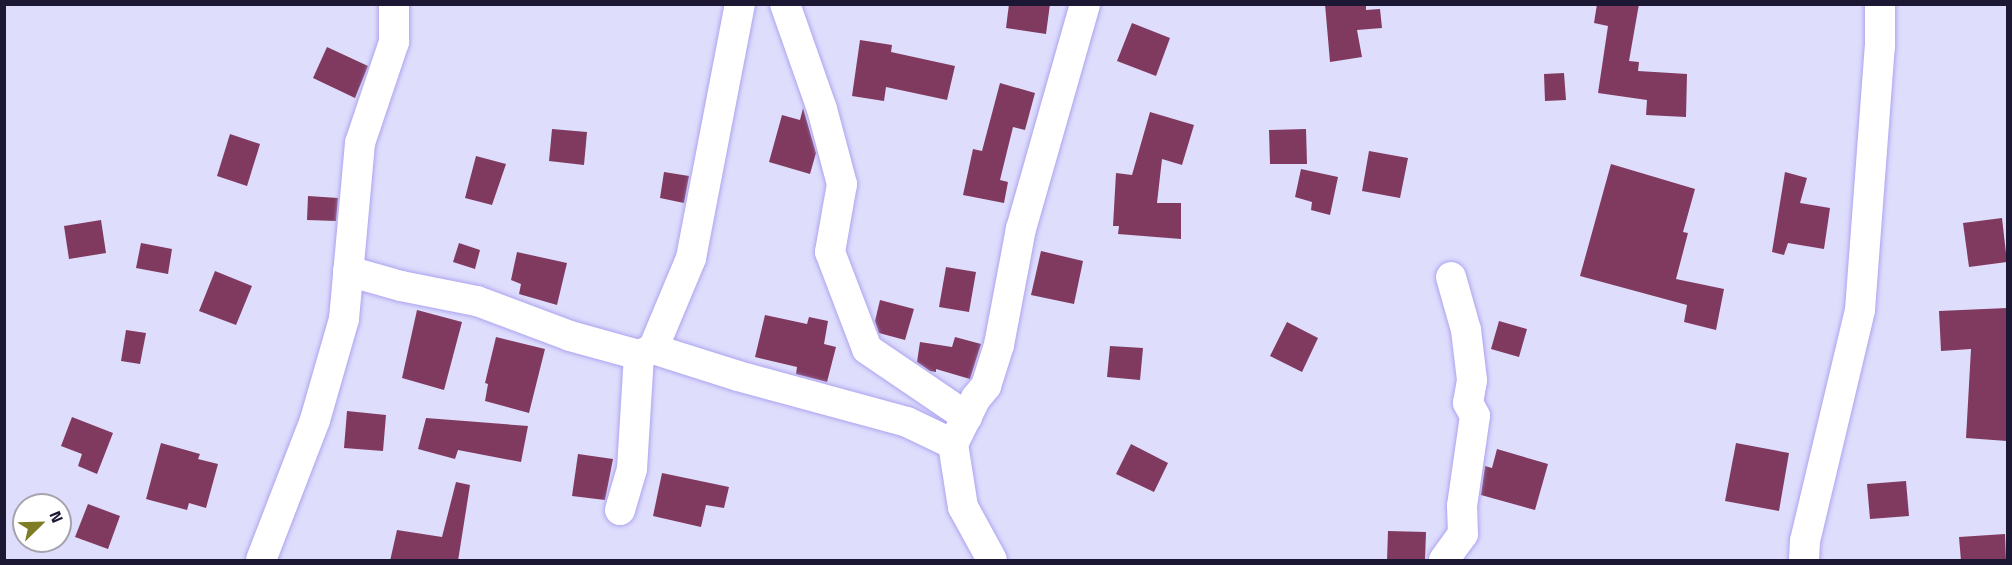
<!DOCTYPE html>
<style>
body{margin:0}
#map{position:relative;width:2012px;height:565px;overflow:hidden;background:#dfddfc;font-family:"Titillium Web",sans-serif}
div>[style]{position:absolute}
.building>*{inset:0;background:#803a60}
.roads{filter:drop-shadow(0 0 2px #aca4ef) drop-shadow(0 0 2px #aca4ef)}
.street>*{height:30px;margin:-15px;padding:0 15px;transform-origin:15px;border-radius:15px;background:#fff}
span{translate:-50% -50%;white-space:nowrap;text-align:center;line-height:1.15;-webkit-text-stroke:6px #fff;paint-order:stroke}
.frame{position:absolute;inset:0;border:6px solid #1c1834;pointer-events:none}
.north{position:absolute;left:12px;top:493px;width:60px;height:60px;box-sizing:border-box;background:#fff;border:2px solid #a4a3ae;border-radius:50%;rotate:67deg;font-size:16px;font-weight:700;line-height:24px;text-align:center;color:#1c1834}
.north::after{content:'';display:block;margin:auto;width:21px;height:27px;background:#7e7c24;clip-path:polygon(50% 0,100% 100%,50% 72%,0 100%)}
</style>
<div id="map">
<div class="building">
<i style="clip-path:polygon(1009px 4px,1050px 4px,1046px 34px,1006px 28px)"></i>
<i style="clip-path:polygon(1325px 4px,1366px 4px,1366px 10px,1380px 9px,1382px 28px,1357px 30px,1362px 57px,1330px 62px)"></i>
<i style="clip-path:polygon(1597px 4px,1639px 4px,1629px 61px,1639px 62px,1638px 71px,1687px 74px,1686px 117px,1646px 115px,1647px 100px,1598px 93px,1608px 26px,1594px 23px)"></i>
<i style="clip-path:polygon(1132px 23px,1170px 38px,1156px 76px,1117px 61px)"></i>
<i style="clip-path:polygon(860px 40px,892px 45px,891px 52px,955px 66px,947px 100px,886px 87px,884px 101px,852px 96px)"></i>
<i style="clip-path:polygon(327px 47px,368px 66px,355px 98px,313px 78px)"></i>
<i style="clip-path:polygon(1564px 73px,1566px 100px,1545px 101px,1544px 74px)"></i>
<i style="clip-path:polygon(1000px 83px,1035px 93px,1025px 130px,1013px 127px,1000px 180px,1008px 182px,1004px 203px,963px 195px,973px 149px,982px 151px)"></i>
<i style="clip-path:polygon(803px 108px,816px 153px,810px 174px,769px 162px,782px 115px,800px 120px)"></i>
<i style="clip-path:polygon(1150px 112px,1194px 125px,1182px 165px,1162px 159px,1157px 203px,1181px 203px,1181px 239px,1118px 234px,1119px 226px,1113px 226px,1116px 173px,1132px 175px)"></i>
<i style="clip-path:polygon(552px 129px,587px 132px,584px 165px,549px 161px)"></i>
<i style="clip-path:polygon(1306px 129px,1307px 164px,1270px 164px,1269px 130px)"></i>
<i style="clip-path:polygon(230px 134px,260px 144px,247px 186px,217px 176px)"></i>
<i style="clip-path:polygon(1369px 151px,1408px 158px,1400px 198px,1362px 191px)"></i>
<i style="clip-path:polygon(476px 156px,506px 164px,492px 205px,465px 198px)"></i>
<i style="clip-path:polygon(1611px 164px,1695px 189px,1683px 232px,1688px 233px,1676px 279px,1724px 289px,1716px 330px,1684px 322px,1687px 305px,1580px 276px)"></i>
<i style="clip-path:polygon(1301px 169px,1338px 177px,1330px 215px,1311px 210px,1312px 202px,1295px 197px)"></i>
<i style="clip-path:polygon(664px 172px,689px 176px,684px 203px,660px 198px)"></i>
<i style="clip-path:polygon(1785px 172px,1807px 178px,1800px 203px,1830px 208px,1824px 249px,1788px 243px,1784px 255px,1772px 252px)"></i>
<i style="clip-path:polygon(308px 196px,338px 198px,336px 221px,307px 220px)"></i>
<i style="clip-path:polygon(2002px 218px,2007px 262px,1969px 267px,1963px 223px)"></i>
<i style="clip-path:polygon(101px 220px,106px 253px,69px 259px,64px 226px)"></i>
<i style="clip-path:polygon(141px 243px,172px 249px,168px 274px,136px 268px)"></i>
<i style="clip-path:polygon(459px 243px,480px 250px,475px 269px,453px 262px)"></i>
<i style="clip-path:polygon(1041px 251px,1083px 261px,1074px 304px,1031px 295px)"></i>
<i style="clip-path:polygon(517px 252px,567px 263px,557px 305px,519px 294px,521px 284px,511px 280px)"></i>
<i style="clip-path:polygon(946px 267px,976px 272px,969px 312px,939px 307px)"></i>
<i style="clip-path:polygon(215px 271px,252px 286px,236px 325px,199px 311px)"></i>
<i style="clip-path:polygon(880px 300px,914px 309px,905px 340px,879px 333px,875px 321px)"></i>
<i style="clip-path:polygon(2007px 308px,2007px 441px,1966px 438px,1971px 349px,1941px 351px,1939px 311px)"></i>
<i style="clip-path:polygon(417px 310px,462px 322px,444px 390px,402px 378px)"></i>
<i style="clip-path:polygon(765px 315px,807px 324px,809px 317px,828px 321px,824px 344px,836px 347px,827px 382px,796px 374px,797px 367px,755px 357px)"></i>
<i style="clip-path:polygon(1499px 321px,1527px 329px,1519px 357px,1491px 349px)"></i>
<i style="clip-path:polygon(1287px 322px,1318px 338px,1302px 372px,1270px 356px)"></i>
<i style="clip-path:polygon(126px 330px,146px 333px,140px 364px,121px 361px)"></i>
<i style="clip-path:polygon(496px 337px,545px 349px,529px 413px,485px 401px,488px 384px,485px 383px)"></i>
<i style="clip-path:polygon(955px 337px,981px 344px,970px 379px,936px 369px,936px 372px,930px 371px,917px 362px,920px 342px,952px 347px)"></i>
<i style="clip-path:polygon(1110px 346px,1143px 348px,1140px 380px,1107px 377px)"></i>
<i style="clip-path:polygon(347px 411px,386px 415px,383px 451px,344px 448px)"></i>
<i style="clip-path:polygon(72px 417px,113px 433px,97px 474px,78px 466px,82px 454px,61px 446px)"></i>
<i style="clip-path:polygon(426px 418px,528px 426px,521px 462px,458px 450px,455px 459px,418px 449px)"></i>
<i style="clip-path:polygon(161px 443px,200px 454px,198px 459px,218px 464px,206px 508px,189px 503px,187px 510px,146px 499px)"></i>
<i style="clip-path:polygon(1736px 443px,1789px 453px,1779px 511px,1725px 501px)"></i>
<i style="clip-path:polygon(1131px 444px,1168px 463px,1154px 492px,1116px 474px)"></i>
<i style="clip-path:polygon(1497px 449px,1548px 464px,1535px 510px,1481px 495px,1485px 466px,1492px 468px)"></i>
<i style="clip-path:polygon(578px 454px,613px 459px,605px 500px,572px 496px)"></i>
<i style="clip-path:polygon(662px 473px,729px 487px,724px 508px,706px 505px,701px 527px,653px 516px)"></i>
<i style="clip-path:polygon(1906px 481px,1909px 516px,1870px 519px,1867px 484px)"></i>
<i style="clip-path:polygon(456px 482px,470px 485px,458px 561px,390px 561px,397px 530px,442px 537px)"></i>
<i style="clip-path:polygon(88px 504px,120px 516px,108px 549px,75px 537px)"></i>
<i style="clip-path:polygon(1388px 531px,1426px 532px,1425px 561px,1387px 561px)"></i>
<i style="clip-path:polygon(2005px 534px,2006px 561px,1961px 561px,1959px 537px)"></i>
</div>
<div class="roads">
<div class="street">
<i style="left:785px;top:4px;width:111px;rotate:70.6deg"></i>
<i style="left:822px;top:109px;width:78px;rotate:75.1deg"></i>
<i style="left:842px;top:184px;width:69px;rotate:100deg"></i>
<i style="left:830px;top:252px;width:104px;rotate:69.1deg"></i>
<i style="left:867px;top:349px;width:121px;rotate:34.2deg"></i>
<i style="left:348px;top:271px;width:55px;rotate:15.8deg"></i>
<i style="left:401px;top:286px;width:77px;rotate:11.2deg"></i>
<i style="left:477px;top:301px;width:99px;rotate:20.6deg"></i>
<i style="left:570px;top:336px;width:72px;rotate:15.4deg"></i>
<i style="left:653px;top:349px;width:99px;rotate:-67.3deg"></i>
<i style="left:691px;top:258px;width:259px;rotate:-79.1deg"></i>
<i style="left:953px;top:444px;width:64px;rotate:81deg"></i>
<i style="left:963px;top:507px;width:60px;rotate:61.3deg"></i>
<i style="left:620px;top:510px;width:43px;rotate:-73.7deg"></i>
<i style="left:632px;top:469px;width:114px;rotate:-86.5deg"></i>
<i style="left:639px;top:355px;width:15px;rotate:-23deg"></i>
<i style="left:653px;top:349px;width:89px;rotate:17.6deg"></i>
<i style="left:738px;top:376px;width:175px;rotate:15.2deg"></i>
<i style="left:907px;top:422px;width:51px;rotate:25.6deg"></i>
<i style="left:953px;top:444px;width:51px;rotate:-63.4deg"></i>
<i style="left:976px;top:398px;width:16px;rotate:-50deg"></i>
<i style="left:986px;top:386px;width:43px;rotate:-72.4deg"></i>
<i style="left:999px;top:345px;width:118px;rotate:-79.3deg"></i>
<i style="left:1021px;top:229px;width:234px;rotate:-74.1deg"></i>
<i style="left:261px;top:560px;width:150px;rotate:-68.9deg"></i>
<i style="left:315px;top:420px;width:105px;rotate:-74deg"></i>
<i style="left:344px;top:319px;width:177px;rotate:-84.8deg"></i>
<i style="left:360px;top:143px;width:107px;rotate:-71.4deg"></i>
<i style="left:394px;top:42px;width:38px;rotate:-90deg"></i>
<i style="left:1444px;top:560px;width:32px;rotate:-54deg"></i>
<i style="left:1463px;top:534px;width:28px;rotate:-92deg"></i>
<i style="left:1462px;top:506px;width:91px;rotate:-81.8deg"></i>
<i style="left:1475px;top:416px;width:15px;rotate:-118deg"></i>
<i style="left:1468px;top:403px;width:23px;rotate:-80deg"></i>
<i style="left:1472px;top:380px;width:50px;rotate:-96.8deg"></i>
<i style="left:1466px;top:330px;width:55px;rotate:-105.8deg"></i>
<i style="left:1804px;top:560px;width:19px;rotate:-87deg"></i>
<i style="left:1805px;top:541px;width:237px;rotate:-76.6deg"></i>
<i style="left:1860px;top:310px;width:264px;rotate:-85.7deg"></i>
<i style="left:1880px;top:47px;width:43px;rotate:-90deg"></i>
</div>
</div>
<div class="frame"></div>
<div class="north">N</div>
</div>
